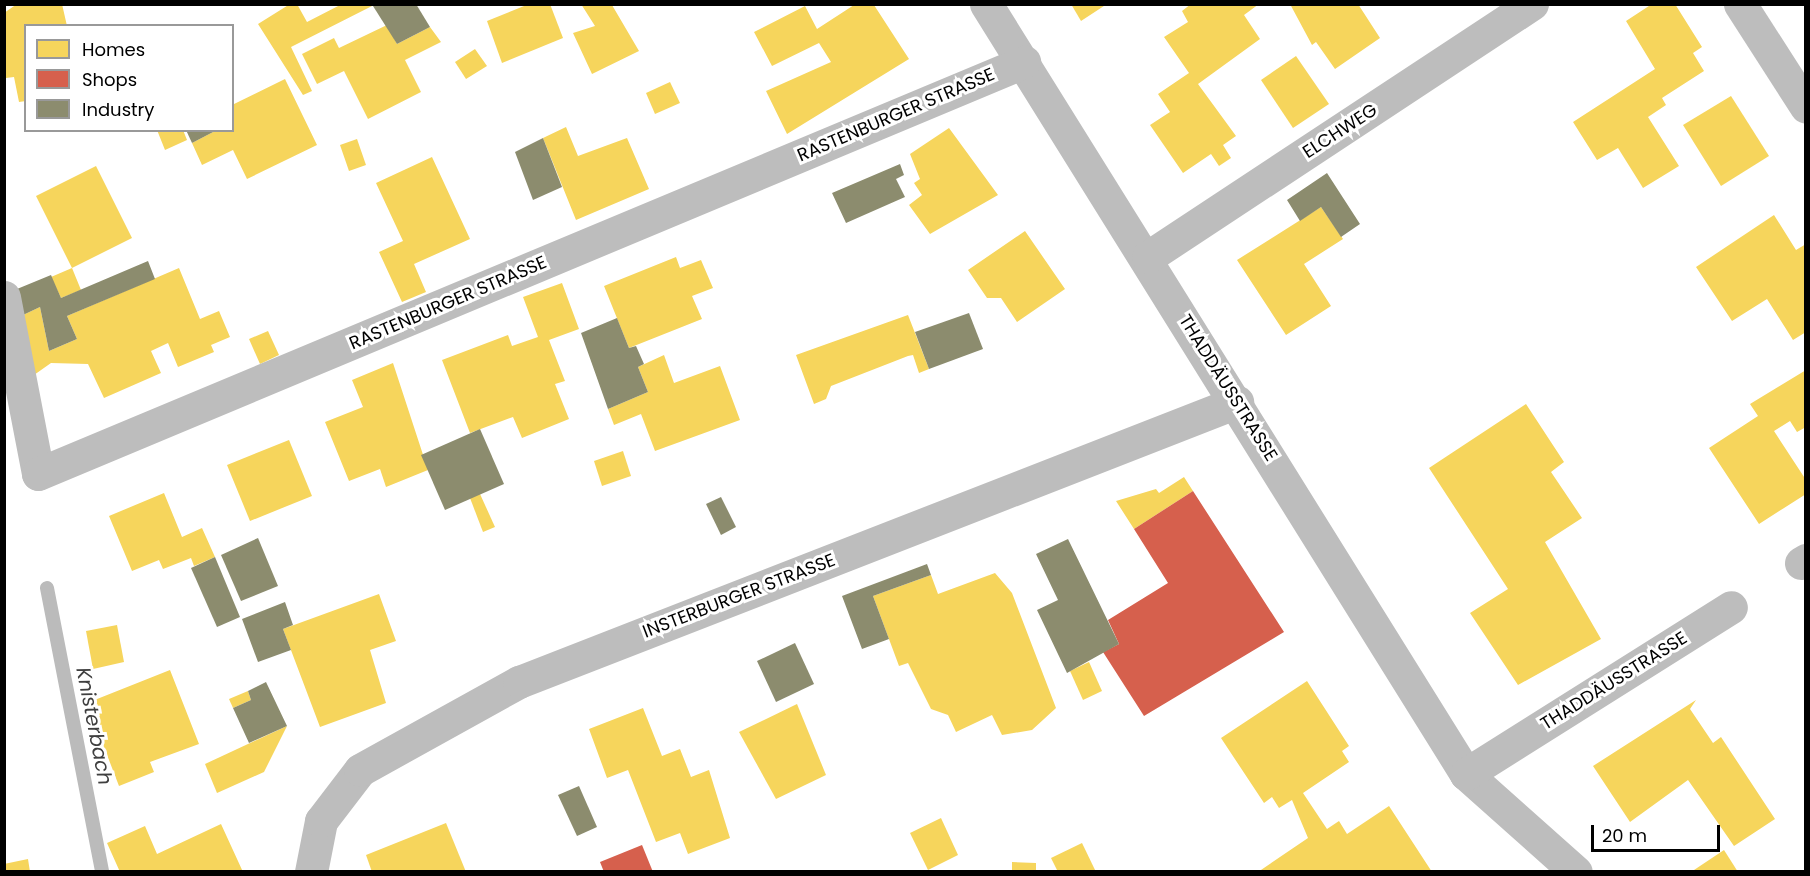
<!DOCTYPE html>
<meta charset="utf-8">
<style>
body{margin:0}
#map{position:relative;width:1810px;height:876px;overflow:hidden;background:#fff;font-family:Poppins,sans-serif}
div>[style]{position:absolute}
.homes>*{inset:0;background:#f6d55c}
.shops>*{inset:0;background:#d6604d}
.industry>*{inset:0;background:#8c8c6e}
.stream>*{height:14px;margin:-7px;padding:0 7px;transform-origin:7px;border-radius:7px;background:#bbb}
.minor>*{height:33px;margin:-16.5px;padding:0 16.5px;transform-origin:16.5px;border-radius:16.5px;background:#bdbdbd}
span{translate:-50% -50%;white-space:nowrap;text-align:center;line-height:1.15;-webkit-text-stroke:6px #fff;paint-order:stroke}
.street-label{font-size:18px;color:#000}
.water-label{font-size:20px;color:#3f3f3f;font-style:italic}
.frame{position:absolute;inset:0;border:6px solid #000;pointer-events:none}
.legend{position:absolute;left:24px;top:24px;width:210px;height:108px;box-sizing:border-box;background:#fff;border:2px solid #999;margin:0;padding:8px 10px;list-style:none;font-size:18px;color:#000}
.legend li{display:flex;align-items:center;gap:12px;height:30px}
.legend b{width:30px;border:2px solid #999}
.scale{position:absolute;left:1591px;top:825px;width:129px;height:27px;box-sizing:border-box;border:3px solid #000;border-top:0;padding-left:8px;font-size:18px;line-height:21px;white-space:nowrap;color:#000;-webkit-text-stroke:4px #fff;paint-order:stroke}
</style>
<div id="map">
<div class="homes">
<i style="clip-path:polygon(17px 4px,62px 4px,67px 26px,26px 26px,26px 101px,19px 102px,14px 77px,6px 78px,4px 69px,4px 13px)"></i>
<i style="clip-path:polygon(290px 4px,297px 4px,307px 22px,342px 4px,376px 4px,291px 47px,312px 91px,303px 95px,258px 24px)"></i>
<i style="clip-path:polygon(529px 4px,550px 4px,563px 38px,502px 63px,487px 21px)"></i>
<i style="clip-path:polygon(581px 4px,612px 5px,639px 51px,592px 74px,573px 33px,595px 26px)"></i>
<i style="clip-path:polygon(1071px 4px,1107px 4px,1081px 21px)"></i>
<i style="clip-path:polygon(1191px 4px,1259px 4px,1244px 15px,1260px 39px,1198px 84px,1236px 136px,1223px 145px,1231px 158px,1219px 166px,1211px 154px,1183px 173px,1150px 125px,1170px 112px,1158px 94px,1189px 73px,1164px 37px,1188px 22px,1182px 11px)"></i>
<i style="clip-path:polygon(1290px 4px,1358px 4px,1380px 38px,1335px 69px,1316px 42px,1312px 45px)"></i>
<i style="clip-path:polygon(1652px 4px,1675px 4px,1702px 47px,1693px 53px,1704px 71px,1662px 98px,1666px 105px,1648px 117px,1679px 166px,1643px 188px,1618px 148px,1597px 160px,1573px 122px,1655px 69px,1626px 21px)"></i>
<i style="clip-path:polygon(854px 5px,874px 5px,909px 59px,787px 134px,766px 91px,831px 62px,819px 43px,772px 66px,754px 32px,805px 6px,817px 29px)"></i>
<i style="clip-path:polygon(387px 25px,397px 44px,430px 27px,441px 42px,405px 60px,421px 92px,368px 119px,344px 71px,317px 84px,302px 54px,334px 38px,339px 48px)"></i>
<i style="clip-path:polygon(475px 49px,487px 66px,466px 79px,455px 62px)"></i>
<i style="clip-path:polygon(1296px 56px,1329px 104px,1293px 128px,1261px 80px)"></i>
<i style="clip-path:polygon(285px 79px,317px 145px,247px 179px,233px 150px,202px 165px,192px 143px,217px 130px,232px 130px,232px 105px)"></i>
<i style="clip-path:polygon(670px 82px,680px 103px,655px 114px,646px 93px)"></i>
<i style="clip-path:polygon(1731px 96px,1769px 156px,1721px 186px,1683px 125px)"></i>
<i style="clip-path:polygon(566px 127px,578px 156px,627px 138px,649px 189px,576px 220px,543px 138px)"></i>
<i style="clip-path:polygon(949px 128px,998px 195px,930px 234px,909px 205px,922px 195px,914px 183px,920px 179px,910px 154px)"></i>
<i style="clip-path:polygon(157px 130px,183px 130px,187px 140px,165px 150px)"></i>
<i style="clip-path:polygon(357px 139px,366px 165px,349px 171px,340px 145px)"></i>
<i style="clip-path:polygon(432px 157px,470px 239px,414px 264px,426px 292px,402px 302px,379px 252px,403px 241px,376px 183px)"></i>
<i style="clip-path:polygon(96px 166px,132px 238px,72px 268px,36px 196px)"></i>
<i style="clip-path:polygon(1321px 207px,1343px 239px,1304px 264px,1331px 306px,1286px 335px,1237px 260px)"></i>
<i style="clip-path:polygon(1774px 215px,1796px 250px,1806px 244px,1806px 332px,1793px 340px,1767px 299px,1732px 321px,1696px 267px)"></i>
<i style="clip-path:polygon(1025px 231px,1065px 289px,1017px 322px,1001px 298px,987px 298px,968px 270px)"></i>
<i style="clip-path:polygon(676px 257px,680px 268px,701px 260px,713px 288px,692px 296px,702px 319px,629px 348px,604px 286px)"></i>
<i style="clip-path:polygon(72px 268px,81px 290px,61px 298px,51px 277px)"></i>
<i style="clip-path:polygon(179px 268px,200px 319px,219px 311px,230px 337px,211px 345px,214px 352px,178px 367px,168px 343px,151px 351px,161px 373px,104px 398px,88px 364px,51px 363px,34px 375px,23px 315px,40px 307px,49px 351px,77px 339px,67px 316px)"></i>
<i style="clip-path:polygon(562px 283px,579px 329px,549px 340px,565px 381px,555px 384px,569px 419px,522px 438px,513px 417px,470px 433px,442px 360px,508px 335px,512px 346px,538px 337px,523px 297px)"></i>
<i style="clip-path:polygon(908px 315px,929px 369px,919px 373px,913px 355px,908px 356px,831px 386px,826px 399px,814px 404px,796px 355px)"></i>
<i style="clip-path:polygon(268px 331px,279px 355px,260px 364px,249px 339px)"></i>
<i style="clip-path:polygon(664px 355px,674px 383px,720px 366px,740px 420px,655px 451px,641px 414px,614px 425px,608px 409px,648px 392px,638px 367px)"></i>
<i style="clip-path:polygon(393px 363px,428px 470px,386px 487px,380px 469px,349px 481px,325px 422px,363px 407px,352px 380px)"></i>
<i style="clip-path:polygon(1806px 370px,1806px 427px,1797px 432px,1790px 421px,1774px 431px,1806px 480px,1806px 494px,1759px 524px,1709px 448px,1758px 416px,1750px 404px)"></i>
<i style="clip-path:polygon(1526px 404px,1564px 462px,1551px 472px,1582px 518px,1545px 542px,1601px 639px,1518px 685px,1470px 613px,1508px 589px,1429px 468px)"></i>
<i style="clip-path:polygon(289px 440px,312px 496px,250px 521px,227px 465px)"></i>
<i style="clip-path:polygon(623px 451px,631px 476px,602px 486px,594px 461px)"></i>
<i style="clip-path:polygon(1184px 477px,1193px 491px,1134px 529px,1116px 501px,1156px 489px,1159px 493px)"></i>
<i style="clip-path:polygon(164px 493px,182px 537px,202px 528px,215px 557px,194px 566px,191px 558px,163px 569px,159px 560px,132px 571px,109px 516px)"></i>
<i style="clip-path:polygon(480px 494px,495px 527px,483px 532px,470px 498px)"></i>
<i style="clip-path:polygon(995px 573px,1012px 593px,1056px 708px,1032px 730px,1002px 735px,992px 715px,956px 732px,948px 715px,931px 709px,908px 663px,899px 666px,873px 596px,931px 575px,938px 594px)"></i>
<i style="clip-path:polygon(379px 594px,396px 641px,370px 650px,386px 703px,320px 727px,283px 629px)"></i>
<i style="clip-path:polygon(117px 625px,124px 662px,93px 669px,86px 631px)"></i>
<i style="clip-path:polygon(1089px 662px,1102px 691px,1083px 700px,1070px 671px)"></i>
<i style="clip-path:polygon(170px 670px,199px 744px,150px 762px,154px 772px,119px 786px,87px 703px)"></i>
<i style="clip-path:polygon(1307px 681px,1349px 746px,1342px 751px,1349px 762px,1303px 793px,1327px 829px,1339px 821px,1347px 834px,1389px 806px,1432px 872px,1258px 872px,1308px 838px,1292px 800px,1279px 808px,1272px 797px,1264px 803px,1221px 738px)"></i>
<i style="clip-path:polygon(248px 691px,251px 700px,233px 708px,229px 699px)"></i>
<i style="clip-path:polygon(1696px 700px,1690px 709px,1713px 743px,1721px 737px,1775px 819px,1734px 846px,1688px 780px,1630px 822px,1593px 766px)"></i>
<i style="clip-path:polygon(797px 704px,826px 775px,776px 799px,739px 732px)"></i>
<i style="clip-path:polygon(643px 708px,662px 756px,680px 749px,691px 777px,709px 770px,730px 838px,688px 854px,680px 833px,656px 842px,628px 770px,607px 778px,589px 729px)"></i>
<i style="clip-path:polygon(287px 726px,264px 772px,217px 793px,205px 764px)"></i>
<i style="clip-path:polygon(941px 818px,958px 855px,928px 870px,910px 833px)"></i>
<i style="clip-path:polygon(446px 823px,466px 872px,372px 872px,366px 855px)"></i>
<i style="clip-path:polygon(221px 824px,243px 872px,120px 872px,107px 843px,145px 826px,157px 854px)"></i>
<i style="clip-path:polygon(1082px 843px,1096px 872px,1058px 872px,1051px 858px)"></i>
<i style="clip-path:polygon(1724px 850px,1738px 872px,1691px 872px)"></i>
<i style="clip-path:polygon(28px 859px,30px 872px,4px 872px,4px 864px)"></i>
<i style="clip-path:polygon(1012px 862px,1036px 863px,1036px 872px,1012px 872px)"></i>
</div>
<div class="shops">
<i style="clip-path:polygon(1193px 491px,1284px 632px,1144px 716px,1103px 652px,1119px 644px,1108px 620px,1168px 583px,1134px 529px)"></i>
<i style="clip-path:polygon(642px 845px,653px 872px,604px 872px,600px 862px)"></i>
</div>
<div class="industry">
<i style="clip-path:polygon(416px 4px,430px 27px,397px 44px,373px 6px)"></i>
<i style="clip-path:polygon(186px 130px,217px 130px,192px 143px)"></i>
<i style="clip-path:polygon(543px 138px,562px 187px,533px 200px,515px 152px)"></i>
<i style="clip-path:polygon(900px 164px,904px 175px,896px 179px,905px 197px,846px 223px,832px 193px)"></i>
<i style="clip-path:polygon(1327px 173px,1360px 224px,1341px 237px,1321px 207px,1300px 221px,1287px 200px)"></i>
<i style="clip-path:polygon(148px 261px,155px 279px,67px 316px,77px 339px,49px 351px,40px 307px,23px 315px,17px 289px,51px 275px,61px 298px)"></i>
<i style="clip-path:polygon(969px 313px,983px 349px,929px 369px,915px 332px)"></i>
<i style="clip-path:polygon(617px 318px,629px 348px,636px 346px,644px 364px,638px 367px,648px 392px,608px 409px,581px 333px)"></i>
<i style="clip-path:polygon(480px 429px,504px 484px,445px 510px,421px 455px)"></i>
<i style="clip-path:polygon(721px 497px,736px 527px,721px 535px,706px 504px)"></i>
<i style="clip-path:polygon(258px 538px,278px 586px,241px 601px,221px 555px)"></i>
<i style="clip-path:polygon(1068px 539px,1119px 644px,1067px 673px,1037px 610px,1058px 600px,1036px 554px)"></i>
<i style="clip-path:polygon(215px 557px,240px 617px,217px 627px,191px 568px)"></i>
<i style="clip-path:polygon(927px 564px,931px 575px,873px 596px,889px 639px,862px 649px,842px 596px)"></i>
<i style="clip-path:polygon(285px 602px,293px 625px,283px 629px,291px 650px,258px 662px,242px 619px)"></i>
<i style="clip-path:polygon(795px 643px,814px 684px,776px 702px,757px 661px)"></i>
<i style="clip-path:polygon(266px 682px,287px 726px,249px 743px,233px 708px,251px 700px,248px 691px)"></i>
<i style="clip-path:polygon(579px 786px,597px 827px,577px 836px,558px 795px)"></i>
</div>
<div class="stream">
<i style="left:47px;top:588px;width:289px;rotate:79deg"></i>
</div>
<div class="minor">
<i style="left:986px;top:4px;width:907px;rotate:58.06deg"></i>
<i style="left:1466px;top:774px;width:147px;rotate:41.7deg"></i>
<i style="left:1740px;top:4px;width:122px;rotate:57.3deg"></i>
<i style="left:1148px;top:257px;width:460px;rotate:-33.4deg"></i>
<i style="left:4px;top:297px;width:180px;rotate:79.1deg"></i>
<i style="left:38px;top:474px;width:1069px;rotate:-22.68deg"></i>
<i style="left:1801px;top:563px;width:6px;rotate:-31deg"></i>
<i style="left:1466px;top:774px;width:313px;rotate:-32.2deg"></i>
<i style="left:311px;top:872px;width:52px;rotate:-78.9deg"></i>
<i style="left:321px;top:821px;width:64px;rotate:-52.6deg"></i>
<i style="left:360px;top:770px;width:182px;rotate:-29deg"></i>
<i style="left:519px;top:682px;width:771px;rotate:-21.3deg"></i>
</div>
<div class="street-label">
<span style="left:896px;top:115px;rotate:-23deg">RASTENBURGER STRASSE</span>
<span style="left:1340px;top:131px;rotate:-33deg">ELCHWEG</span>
<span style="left:448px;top:303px;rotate:-23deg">RASTENBURGER STRASSE</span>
<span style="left:1228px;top:388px;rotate:58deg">THADDÄUSSTRASSE</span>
<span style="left:739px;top:596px;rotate:-21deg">INSTERBURGER STRASSE</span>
<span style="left:1614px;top:681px;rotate:-32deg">THADDÄUSSTRASSE</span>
</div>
<div class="water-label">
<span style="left:94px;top:726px;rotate:79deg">Knisterbach</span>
</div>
<div class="frame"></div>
<ul class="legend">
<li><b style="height:16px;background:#f6d55c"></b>Homes</li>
<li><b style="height:16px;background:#d6604d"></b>Shops</li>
<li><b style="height:16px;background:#8c8c6e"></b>Industry</li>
</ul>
<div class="scale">20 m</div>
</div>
